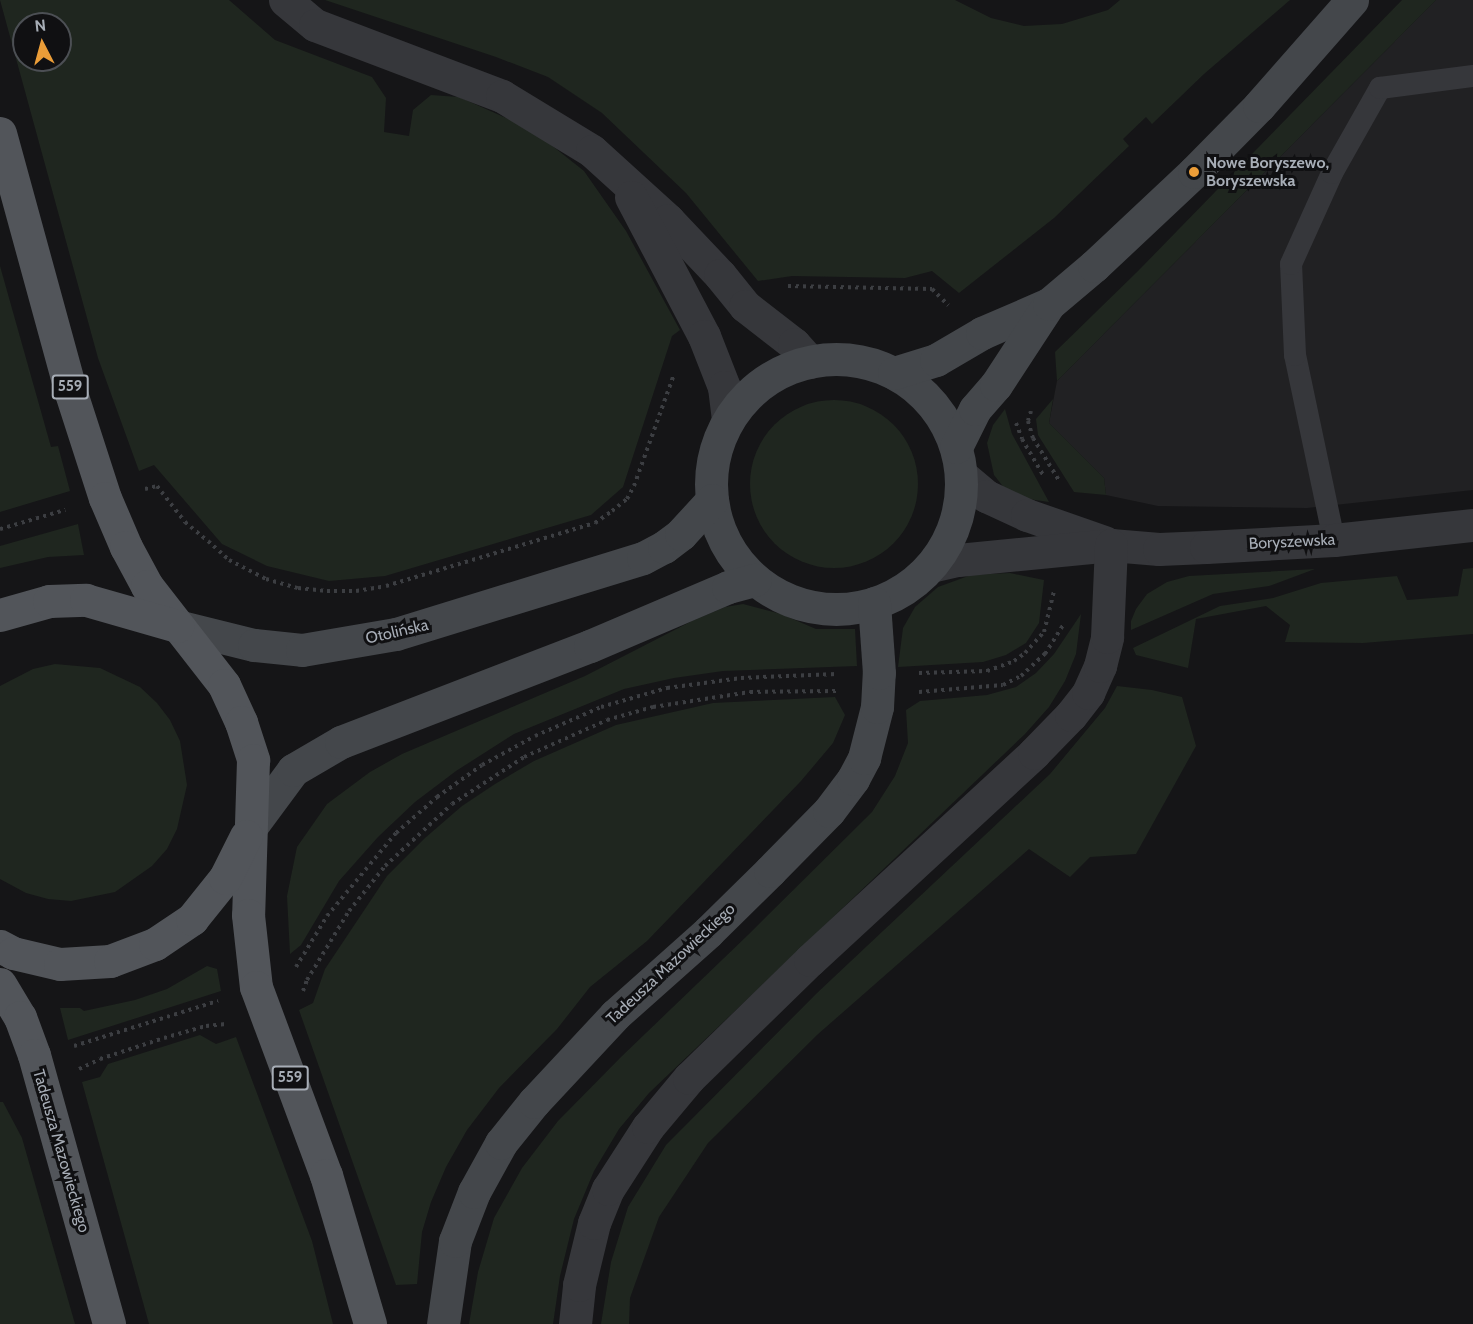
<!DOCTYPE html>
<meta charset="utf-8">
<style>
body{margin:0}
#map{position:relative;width:1473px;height:1324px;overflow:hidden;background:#151517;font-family:Cabin,sans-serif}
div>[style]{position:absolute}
.built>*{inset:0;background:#212123}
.green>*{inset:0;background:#1f261f}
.round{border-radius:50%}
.path>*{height:4px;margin-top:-2px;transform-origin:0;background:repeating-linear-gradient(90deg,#3c3e42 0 3px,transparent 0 7.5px)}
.lane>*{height:22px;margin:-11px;padding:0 11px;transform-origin:11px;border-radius:11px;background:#36373b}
.street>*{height:33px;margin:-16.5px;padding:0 16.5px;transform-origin:16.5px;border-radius:16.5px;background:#36373b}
.secondary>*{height:33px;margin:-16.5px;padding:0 16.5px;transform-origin:16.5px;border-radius:16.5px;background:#44474b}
.secondary>.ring{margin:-16.5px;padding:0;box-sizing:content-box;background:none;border:33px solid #44474b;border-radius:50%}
.primary>*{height:33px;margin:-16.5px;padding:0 16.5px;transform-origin:16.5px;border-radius:16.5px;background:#52555a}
.dots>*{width:16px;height:16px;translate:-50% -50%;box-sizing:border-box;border:3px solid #101012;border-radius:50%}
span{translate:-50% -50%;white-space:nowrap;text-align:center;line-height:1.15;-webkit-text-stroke:6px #101012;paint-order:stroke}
.shield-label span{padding:2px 4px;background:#101012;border:2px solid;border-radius:4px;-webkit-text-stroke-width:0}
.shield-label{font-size:15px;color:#a7adb6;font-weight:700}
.poi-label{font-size:16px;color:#a7adb6;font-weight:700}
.left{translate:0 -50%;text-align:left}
.street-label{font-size:16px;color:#a7adb6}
.north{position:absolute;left:12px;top:12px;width:60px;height:60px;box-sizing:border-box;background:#101012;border:2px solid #4c4f54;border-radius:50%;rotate:354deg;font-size:16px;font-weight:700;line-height:24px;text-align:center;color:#a7adb6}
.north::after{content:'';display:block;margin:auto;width:21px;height:27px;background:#eb9d38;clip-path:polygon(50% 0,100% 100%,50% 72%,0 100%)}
</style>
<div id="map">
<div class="built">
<i style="clip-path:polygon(1436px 0,1473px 0,1473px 490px,1307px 508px,1158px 506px,1106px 495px,1104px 478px,1049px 423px,1057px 381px)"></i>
</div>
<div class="green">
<i style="clip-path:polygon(evenodd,0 0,229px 0,275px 40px,372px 77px,386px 98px,384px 132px,409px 136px,413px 110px,431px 95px,459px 97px,531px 129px,584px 171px,626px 231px,680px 330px,672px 336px,623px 487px,591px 515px,385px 576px,329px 581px,267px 566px,222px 544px,154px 465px,139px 471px,98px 358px,0 0,24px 24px,60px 24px,60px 60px,24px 60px,24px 24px)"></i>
<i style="clip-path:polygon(325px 0,955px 0,991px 18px,1024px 26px,1062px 24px,1108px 10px,1120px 0,1290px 0,1204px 74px,1152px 124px,1146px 117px,1123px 139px,1129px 146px,1054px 218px,959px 293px,932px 271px,905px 278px,792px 276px,758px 281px,686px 193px,602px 113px,548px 77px,496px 57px)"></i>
<i style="clip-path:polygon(1402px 0,1436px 0,1057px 381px,1055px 352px,1139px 270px)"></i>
<i style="clip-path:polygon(0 266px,51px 447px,58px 446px,70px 491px,0 512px)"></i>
<i style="clip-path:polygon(1053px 399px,1049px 423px,1104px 478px,1106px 495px,1074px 492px,1038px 435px,1036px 419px)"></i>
<i class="round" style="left:750px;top:400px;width:168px;height:168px"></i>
<i style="clip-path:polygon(1005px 409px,1012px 434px,1049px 502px,1021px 498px,1005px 489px,994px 475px,987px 443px,993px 425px)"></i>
<i style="clip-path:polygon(78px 524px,84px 555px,48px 557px,0 568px,0 546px)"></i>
<i style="clip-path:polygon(1473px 568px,1473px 634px,1363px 643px,1285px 642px,1290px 625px,1266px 606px,1196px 619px,1188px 668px,1136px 655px,1133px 648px,1220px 606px,1273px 598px,1321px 583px,1397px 576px,1407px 600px,1458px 596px,1463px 569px)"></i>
<i style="clip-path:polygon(1315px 569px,1269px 586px,1213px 594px,1131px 630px,1131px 621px,1136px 609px,1147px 594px,1167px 582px,1189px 576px)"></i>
<i style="clip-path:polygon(1010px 573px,1044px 580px,1039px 623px,1026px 643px,1006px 655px,983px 662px,898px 667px,903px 628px,915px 607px,938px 587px,971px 575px)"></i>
<i style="clip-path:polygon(743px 604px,781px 614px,816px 629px,855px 629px,857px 666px,723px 671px,674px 678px,624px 689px,514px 734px,456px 771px,415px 802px,378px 837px,339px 881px,301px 945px,290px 954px,287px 896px,297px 847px,327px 804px,370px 772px,402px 754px,585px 676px,692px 621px,725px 607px)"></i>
<i style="clip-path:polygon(1081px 614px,1076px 654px,1065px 681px,1049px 707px,1025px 734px,649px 1093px,619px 1129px,594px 1171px,574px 1219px,560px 1276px,553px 1324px,469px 1324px,478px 1272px,494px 1218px,522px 1168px,558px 1121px,621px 1057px,749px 934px,872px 812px,895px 776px,908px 743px,906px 710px,920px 701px,987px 695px,1016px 687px,1036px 673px,1054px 654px)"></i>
<i style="clip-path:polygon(55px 664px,100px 668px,140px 687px,157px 703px,170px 720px,180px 741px,187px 785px,177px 829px,167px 849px,152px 866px,115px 892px,71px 901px,48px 899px,26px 893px,0 879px,0 686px,33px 669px)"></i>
<i style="clip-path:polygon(1117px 686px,1152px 690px,1182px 697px,1196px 746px,1136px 854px,1090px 857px,1070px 877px,1029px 849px,817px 1035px,708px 1143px,659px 1217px,630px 1298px,629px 1324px,601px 1324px,611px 1262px,628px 1207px,666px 1145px,817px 993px,1050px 774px,1105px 708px)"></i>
<i style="clip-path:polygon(835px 697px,845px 715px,833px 743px,801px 781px,647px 941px,590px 987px,557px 1029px,499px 1088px,467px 1130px,446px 1167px,431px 1202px,422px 1232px,417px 1284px,396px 1285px,299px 1010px,313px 1003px,325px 969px,387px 876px,425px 838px,462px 806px,495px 784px,534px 761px,616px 725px,713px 703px)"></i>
<i style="clip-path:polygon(207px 966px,217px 969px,221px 991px,68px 1040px,60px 1008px,80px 1008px,84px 1011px,135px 1000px,167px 989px)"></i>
<i style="clip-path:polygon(200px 1035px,216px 1044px,236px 1037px,312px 1241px,333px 1324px,149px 1324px,82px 1082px,100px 1077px,108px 1064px)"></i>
<i style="clip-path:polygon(0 1102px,3px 1102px,22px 1138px,75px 1324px,0 1324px)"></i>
</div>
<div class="path">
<i style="left:788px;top:286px;width:144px;rotate:1.2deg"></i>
<i style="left:932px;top:289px;width:23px;rotate:45deg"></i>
<i style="left:1031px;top:411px;width:10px;rotate:107deg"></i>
<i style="left:1028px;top:421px;width:18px;rotate:74deg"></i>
<i style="left:1033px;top:438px;width:52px;rotate:58.5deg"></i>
<i style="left:1016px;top:423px;width:17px;rotate:69deg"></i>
<i style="left:1022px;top:439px;width:42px;rotate:59.7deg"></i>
<i style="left:145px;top:489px;width:12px;rotate:-14deg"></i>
<i style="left:157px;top:486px;width:46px;rotate:52.1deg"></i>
<i style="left:185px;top:522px;width:30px;rotate:40deg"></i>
<i style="left:208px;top:541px;width:28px;rotate:42deg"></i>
<i style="left:229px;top:560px;width:42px;rotate:27.2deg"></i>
<i style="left:266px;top:579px;width:33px;rotate:16deg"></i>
<i style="left:298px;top:588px;width:29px;rotate:6deg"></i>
<i style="left:327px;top:591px;width:29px"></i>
<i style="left:356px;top:591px;width:30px;rotate:-9deg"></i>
<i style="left:386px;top:586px;width:218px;rotate:-16.8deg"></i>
<i style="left:595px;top:523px;width:21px;rotate:-35deg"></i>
<i style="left:612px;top:511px;width:19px;rotate:-39deg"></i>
<i style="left:627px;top:499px;width:15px;rotate:-62deg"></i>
<i style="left:634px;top:486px;width:119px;rotate:-70.3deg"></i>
<i style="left:0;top:529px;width:68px;rotate:-16.3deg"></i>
<i style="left:919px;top:673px;width:68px;rotate:-1.7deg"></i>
<i style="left:987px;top:671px;width:29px;rotate:-20deg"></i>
<i style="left:1014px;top:661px;width:14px;rotate:-36deg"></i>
<i style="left:1025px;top:653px;width:28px;rotate:-48deg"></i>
<i style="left:1044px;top:632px;width:42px;rotate:-76.3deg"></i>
<i style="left:919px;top:692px;width:84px;rotate:-4.8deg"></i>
<i style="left:1003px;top:685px;width:20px;rotate:-27deg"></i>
<i style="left:1021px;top:676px;width:33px;rotate:-43deg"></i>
<i style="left:1045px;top:654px;width:36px;rotate:-58deg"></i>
<i style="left:296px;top:967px;width:60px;rotate:-58.7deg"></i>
<i style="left:327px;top:916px;width:108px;rotate:-50.3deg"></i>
<i style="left:396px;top:833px;width:55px;rotate:-41.3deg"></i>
<i style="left:437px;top:797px;width:55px;rotate:-35.4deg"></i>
<i style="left:482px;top:765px;width:60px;rotate:-28.7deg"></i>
<i style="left:535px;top:736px;width:72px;rotate:-23.7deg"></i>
<i style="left:601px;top:707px;width:69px;rotate:-16.1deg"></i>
<i style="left:667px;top:688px;width:75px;rotate:-7.7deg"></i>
<i style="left:741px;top:678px;width:96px;rotate:-2.4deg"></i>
<i style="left:303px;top:991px;width:12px;rotate:-70deg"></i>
<i style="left:307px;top:980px;width:81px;rotate:-58.7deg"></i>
<i style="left:349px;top:911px;width:58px;rotate:-51.3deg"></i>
<i style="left:385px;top:866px;width:91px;rotate:-42.8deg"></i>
<i style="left:452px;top:804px;width:86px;rotate:-33.1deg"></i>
<i style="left:524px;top:757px;width:91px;rotate:-24deg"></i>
<i style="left:607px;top:720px;width:48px;rotate:-15.8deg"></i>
<i style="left:653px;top:707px;width:98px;rotate:-8.8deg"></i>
<i style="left:750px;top:692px;width:88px;rotate:-0.7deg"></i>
<i style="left:74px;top:1046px;width:151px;rotate:-17.4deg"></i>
<i style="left:79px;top:1069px;width:23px;rotate:-25deg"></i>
<i style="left:100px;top:1059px;width:67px;rotate:-18.2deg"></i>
<i style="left:164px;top:1038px;width:44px;rotate:-15.9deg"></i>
<i style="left:206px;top:1026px;width:20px;rotate:-6deg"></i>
</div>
<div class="lane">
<i style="left:1334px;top:540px;width:189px;rotate:-101.9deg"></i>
<i style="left:1295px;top:355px;width:91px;rotate:-92.5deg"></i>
<i style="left:1291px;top:264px;width:100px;rotate:-65.7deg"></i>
<i style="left:1332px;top:173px;width:98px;rotate:-60.5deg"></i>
<i style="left:1380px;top:88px;width:94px;rotate:-7.4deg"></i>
</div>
<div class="street">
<i style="left:285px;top:0;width:39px;rotate:40deg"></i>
<i style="left:315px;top:25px;width:200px;rotate:20.8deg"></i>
<i style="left:502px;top:96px;width:105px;rotate:31.4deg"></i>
<i style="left:592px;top:151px;width:103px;rotate:42.2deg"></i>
<i style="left:668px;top:220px;width:76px;rotate:46.6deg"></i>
<i style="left:720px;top:275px;width:40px;rotate:51deg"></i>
<i style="left:745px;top:306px;width:62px;rotate:37.8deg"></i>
<i style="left:794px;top:344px;width:24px;rotate:48deg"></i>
<i style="left:631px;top:197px;width:157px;rotate:62.3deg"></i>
<i style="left:704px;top:336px;width:55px;rotate:68.6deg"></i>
<i style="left:724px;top:387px;width:33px;rotate:83deg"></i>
<i style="left:961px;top:475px;width:33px;rotate:40deg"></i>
<i style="left:986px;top:496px;width:45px;rotate:24.9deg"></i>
<i style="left:1027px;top:515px;width:82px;rotate:19.3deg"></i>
<i style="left:931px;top:566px;width:28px;rotate:-13deg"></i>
<i style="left:958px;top:560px;width:154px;rotate:-5.6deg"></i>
<i style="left:1111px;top:545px;width:48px;rotate:4.8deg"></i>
<i style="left:1159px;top:549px;width:47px;rotate:-2.4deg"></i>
<i style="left:1206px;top:547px;width:128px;rotate:-3.1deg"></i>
<i style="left:1334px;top:540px;width:140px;rotate:-6.2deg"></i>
<i style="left:575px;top:1324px;width:39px;rotate:-84deg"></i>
<i style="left:579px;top:1285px;width:64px;rotate:-76.4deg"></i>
<i style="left:594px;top:1223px;width:37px;rotate:-68deg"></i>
<i style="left:608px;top:1189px;width:74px;rotate:-57.2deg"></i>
<i style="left:648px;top:1127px;width:64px;rotate:-50.1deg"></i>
<i style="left:689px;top:1078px;width:169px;rotate:-44.3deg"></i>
<i style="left:810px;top:960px;width:305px;rotate:-42.7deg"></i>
<i style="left:1034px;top:753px;width:53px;rotate:-45.8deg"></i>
<i style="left:1071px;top:715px;width:28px;rotate:-52deg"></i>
<i style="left:1088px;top:693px;width:30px;rotate:-66deg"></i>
<i style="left:1100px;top:666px;width:30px;rotate:-76deg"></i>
<i style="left:1107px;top:637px;width:92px;rotate:-87.5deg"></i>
</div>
<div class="secondary">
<i class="ring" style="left:711px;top:359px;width:217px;height:217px"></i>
<i style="left:894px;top:373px;width:44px;rotate:-17.2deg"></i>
<i style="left:936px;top:360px;width:53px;rotate:-30.4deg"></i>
<i style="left:982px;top:333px;width:73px;rotate:-23.4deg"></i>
<i style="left:956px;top:447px;width:42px;rotate:-63.4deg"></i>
<i style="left:975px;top:409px;width:32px;rotate:-49deg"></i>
<i style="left:996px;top:385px;width:97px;rotate:-56.8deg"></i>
<i style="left:1049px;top:304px;width:59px;rotate:-40.2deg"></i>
<i style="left:1094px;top:266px;width:137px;rotate:-43.2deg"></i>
<i style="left:1194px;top:172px;width:93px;rotate:-45.4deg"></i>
<i style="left:1259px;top:106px;width:141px;rotate:-48.7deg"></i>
<i style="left:177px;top:626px;width:79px;rotate:13.9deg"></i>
<i style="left:254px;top:645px;width:48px;rotate:5.9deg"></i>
<i style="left:302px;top:650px;width:95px;rotate:-9.7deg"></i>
<i style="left:396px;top:634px;width:258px;rotate:-17.1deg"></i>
<i style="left:643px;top:558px;width:24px;rotate:-28deg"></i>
<i style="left:664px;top:547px;width:21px;rotate:-37deg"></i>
<i style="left:681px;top:534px;width:46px;rotate:-47.6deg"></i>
<i style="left:251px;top:827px;width:71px;rotate:-53.6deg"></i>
<i style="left:293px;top:770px;width:56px;rotate:-30.3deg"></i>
<i style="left:341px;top:742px;width:267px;rotate:-21.1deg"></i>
<i style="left:590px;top:646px;width:150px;rotate:-23.1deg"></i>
<i style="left:728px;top:587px;width:28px;rotate:-15deg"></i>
<i style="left:443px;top:1324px;width:84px;rotate:-81.8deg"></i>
<i style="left:455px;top:1241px;width:53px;rotate:-68.8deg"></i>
<i style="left:474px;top:1192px;width:56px;rotate:-61.1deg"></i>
<i style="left:501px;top:1143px;width:53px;rotate:-51.2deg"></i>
<i style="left:534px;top:1102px;width:119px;rotate:-47deg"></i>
<i style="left:615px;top:1015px;width:125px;rotate:-41.7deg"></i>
<i style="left:708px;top:932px;width:87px;rotate:-44.5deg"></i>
<i style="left:770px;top:871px;width:84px;rotate:-45.5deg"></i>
<i style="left:829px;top:811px;width:40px;rotate:-53deg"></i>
<i style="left:853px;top:779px;width:24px;rotate:-62deg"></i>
<i style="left:864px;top:758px;width:53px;rotate:-75.7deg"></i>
<i style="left:877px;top:707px;width:34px;rotate:-87deg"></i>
<i style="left:879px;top:673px;width:70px;rotate:-94.1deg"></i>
</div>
<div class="primary">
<i style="left:0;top:133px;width:270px;rotate:74.7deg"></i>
<i style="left:71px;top:393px;width:110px;rotate:72.1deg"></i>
<i style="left:105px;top:498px;width:53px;rotate:66.8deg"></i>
<i style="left:126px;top:547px;width:44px;rotate:61.7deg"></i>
<i style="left:147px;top:586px;width:125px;rotate:52.1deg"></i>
<i style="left:224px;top:685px;width:41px;rotate:65.3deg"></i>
<i style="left:241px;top:722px;width:40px;rotate:72deg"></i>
<i style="left:253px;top:760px;width:155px;rotate:91.8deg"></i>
<i style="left:248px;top:915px;width:72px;rotate:83.7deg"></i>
<i style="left:256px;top:987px;width:201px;rotate:69.6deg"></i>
<i style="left:326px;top:1175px;width:155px;rotate:73.5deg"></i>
<i style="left:0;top:615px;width:51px;rotate:-15.9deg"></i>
<i style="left:49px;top:601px;width:37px;rotate:-2deg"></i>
<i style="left:86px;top:600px;width:95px;rotate:15.9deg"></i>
<i style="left:0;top:946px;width:15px;rotate:28deg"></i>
<i style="left:13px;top:953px;width:48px;rotate:13.2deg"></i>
<i style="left:60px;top:964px;width:50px;rotate:-3.4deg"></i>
<i style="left:110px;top:961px;width:48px;rotate:-20.7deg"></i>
<i style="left:155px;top:944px;width:45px;rotate:-34deg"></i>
<i style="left:192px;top:919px;width:53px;rotate:-51.2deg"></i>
<i style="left:225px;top:878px;width:47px;rotate:-63.4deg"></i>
<i style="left:0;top:984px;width:39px;rotate:59deg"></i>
<i style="left:20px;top:1017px;width:40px;rotate:69.8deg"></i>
<i style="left:34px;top:1055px;width:279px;rotate:74.4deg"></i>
</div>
<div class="dots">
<i style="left:1194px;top:172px;background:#eb9d38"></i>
</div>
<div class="shield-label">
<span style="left:70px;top:387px">559</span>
<span style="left:290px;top:1078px">559</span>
</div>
<div class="poi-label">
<span class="left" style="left:1206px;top:172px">Nowe Boryszewo,<br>Boryszewska</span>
</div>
<div class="street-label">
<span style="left:1292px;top:542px;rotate:-3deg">Boryszewska</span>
<span style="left:397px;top:632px;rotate:-13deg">Otolińska</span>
<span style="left:671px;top:964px;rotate:-43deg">Tadeusza Mazowieckiego</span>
<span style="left:61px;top:1151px;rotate:74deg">Tadeusza Mazowieckiego</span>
</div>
<div class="north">N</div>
</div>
